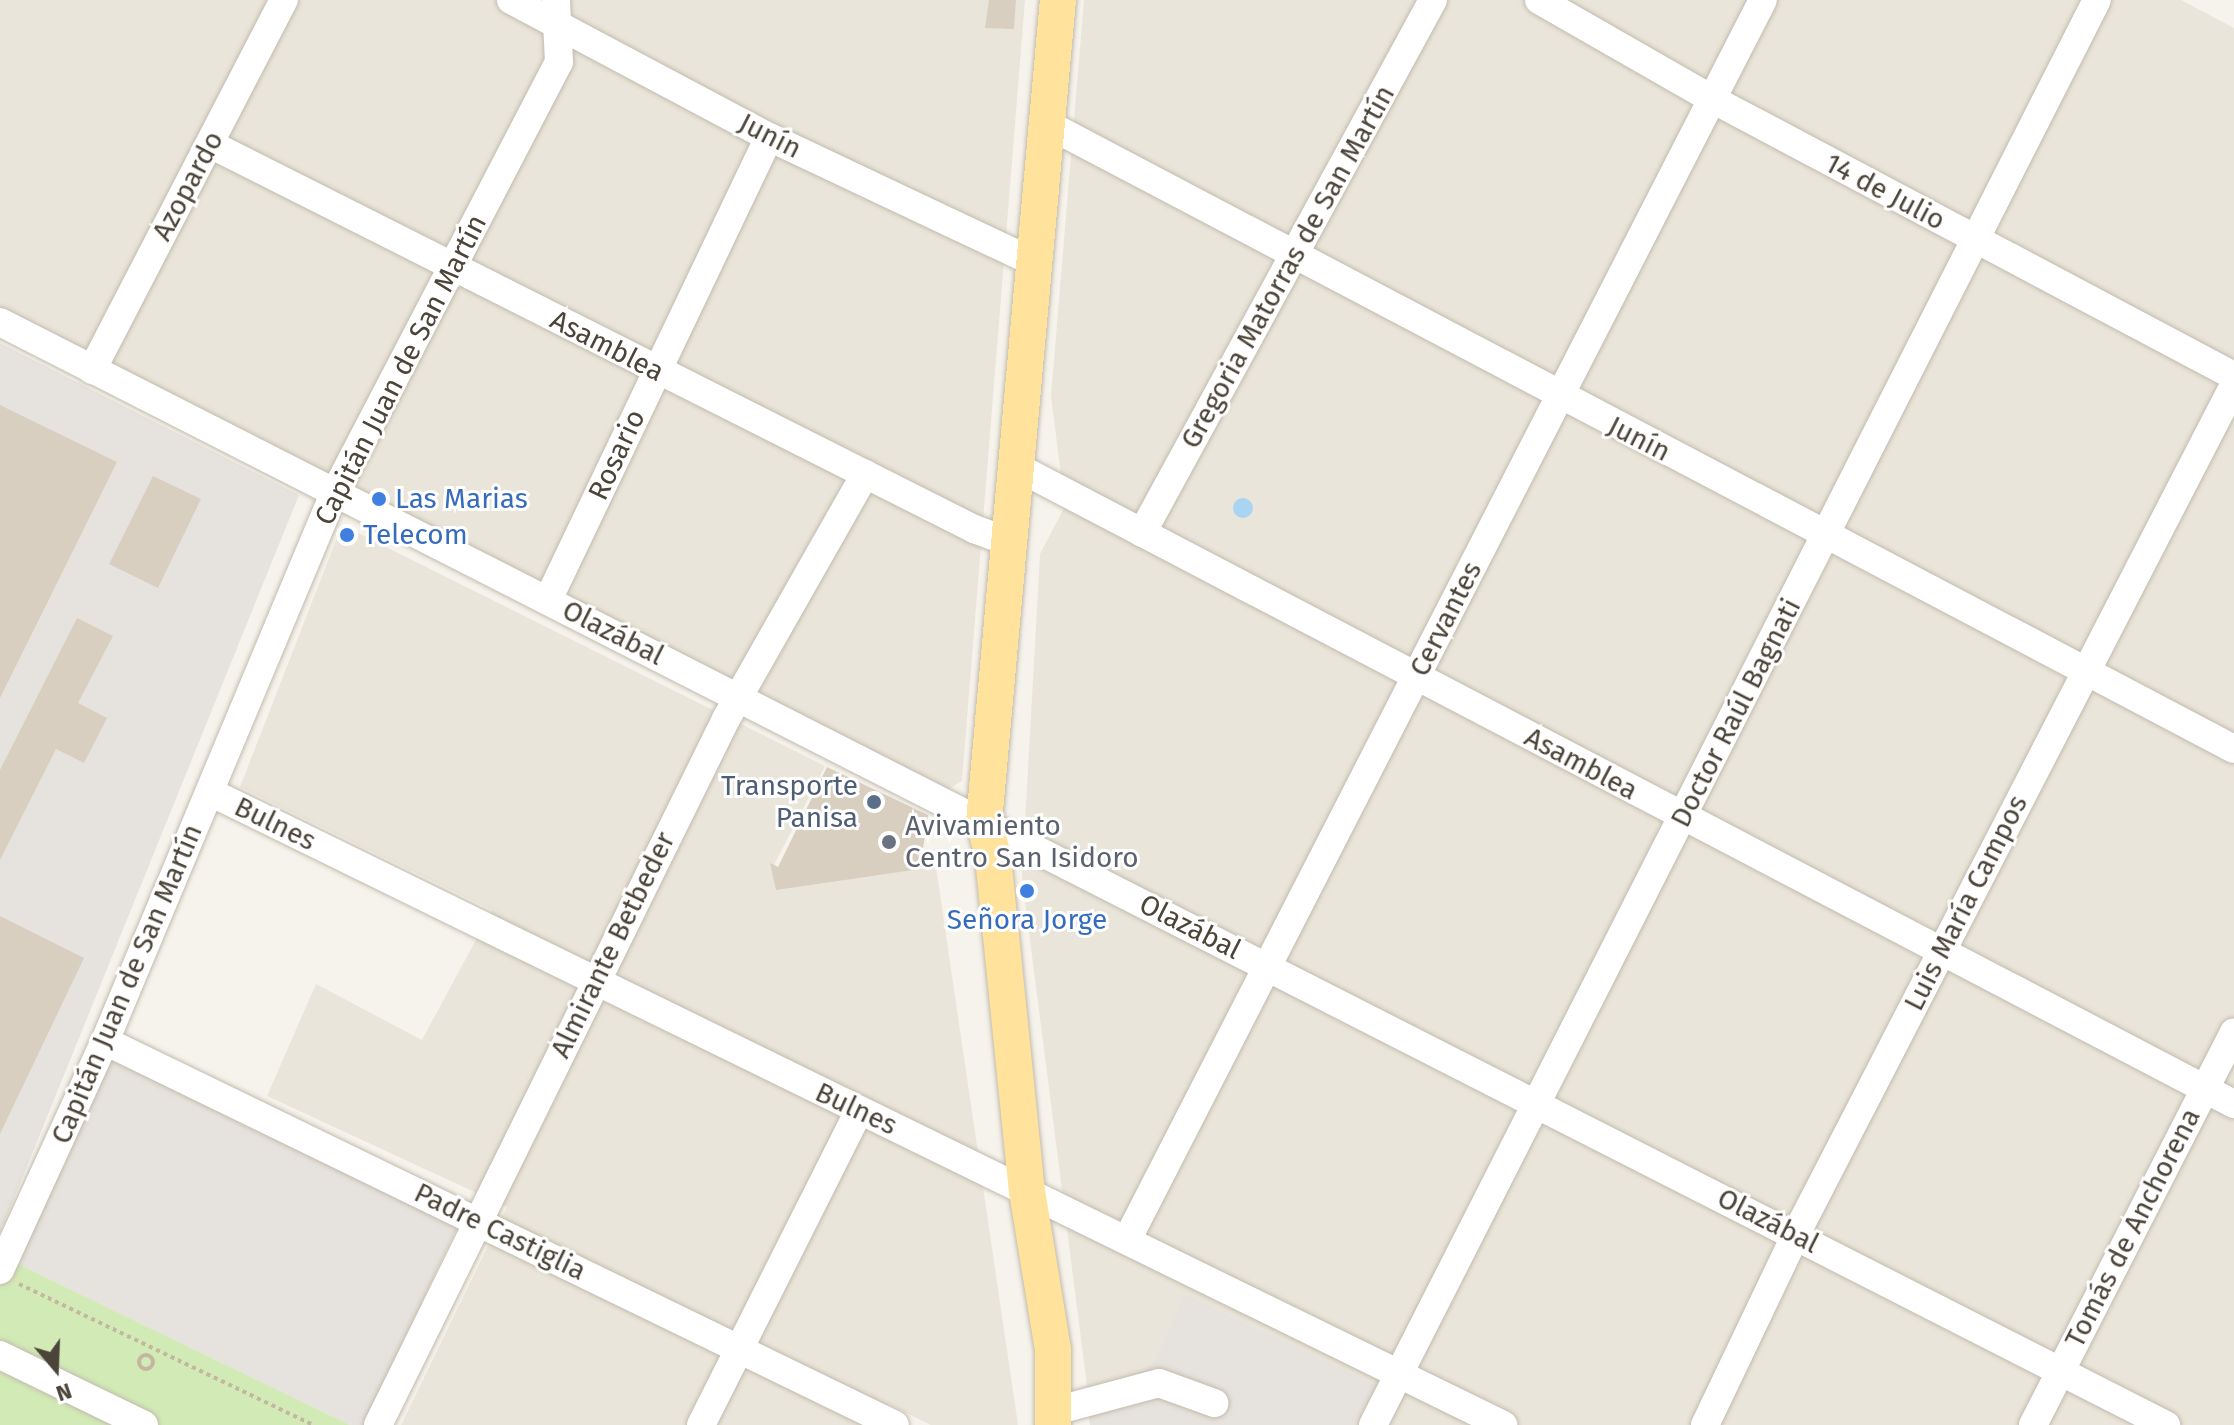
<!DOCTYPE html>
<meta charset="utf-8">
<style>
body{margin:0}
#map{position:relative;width:2234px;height:1425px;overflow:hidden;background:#f6f3ec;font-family:"Fira Sans",sans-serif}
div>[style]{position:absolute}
.residential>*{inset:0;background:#eae5da}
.industrial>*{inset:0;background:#e6e2dd}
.green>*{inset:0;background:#d2eab5}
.water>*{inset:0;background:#a9d4f2}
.round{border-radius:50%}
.building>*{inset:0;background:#d8cfc1}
.path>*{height:4px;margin-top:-2px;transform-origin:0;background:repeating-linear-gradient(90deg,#c4b79f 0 4px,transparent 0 8px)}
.path>.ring{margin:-2px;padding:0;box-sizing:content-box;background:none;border:4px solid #c4b79f;border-radius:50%}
.roads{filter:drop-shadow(0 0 2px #c2bbae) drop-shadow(0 0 2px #c2bbae)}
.minor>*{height:28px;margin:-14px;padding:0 14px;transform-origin:14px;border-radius:14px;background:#fff}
.major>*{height:36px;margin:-18px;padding:0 18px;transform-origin:18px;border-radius:18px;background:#ffe39c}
.dots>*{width:22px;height:22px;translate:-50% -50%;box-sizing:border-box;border:4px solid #fff;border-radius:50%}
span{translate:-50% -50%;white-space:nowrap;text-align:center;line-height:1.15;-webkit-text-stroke:6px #fff;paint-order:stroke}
.street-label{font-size:28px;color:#4b4439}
.shop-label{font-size:28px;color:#366cbe}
.left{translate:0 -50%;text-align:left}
.service-label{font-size:28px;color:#4e5e75}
.right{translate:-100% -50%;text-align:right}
.worship-label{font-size:28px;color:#5b616d}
.north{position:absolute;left:16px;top:1329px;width:80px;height:80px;-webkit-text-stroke:6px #fff;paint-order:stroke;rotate:161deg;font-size:22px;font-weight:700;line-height:32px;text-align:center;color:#4b4439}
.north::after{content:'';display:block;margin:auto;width:28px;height:36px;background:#4b4439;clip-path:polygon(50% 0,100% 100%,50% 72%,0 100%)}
</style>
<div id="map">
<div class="residential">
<i style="clip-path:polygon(0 0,1025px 0,962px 781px,945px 791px,0 309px)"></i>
<i style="clip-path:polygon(1084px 0,2181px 0,2234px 28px,2234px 1425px,1092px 1425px,1022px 877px,1040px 554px,1065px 506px,1051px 396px)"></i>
<i style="clip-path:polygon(342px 525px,825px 766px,775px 863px,779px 887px,936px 867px,1018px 1425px,931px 1425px,888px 1404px,876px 1425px,401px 1425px,507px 1207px,267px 1096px,316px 984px,422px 1040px,492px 910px,240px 787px)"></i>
</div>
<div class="industrial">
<i style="clip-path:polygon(0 343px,299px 495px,0 1233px)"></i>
<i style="clip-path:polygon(113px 1057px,459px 1224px,364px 1425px,350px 1425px,12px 1261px)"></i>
<i style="clip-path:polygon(1185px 1294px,1374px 1385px,1353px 1425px,1090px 1425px,1089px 1414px,1155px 1361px)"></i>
</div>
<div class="green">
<i style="clip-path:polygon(12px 1261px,350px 1425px,159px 1425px,0 1348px,0 1286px)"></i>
<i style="clip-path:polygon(0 1364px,123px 1425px,0 1425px)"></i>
</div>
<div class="water">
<i class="round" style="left:1233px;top:498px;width:20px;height:20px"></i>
</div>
<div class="building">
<i style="clip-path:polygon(989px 0,1016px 0,1014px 29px,985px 28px)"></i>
<i style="clip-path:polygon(0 405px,117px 462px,0 698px)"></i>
<i style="clip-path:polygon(153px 476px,201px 499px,158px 588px,109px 564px)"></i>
<i style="clip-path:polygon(77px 618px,113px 636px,78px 703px,107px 718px,84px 763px,56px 749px,0 860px,0 770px)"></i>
<i style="clip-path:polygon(827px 767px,928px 815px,920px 869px,776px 890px,770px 863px,778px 867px)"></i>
<i style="clip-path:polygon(0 916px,84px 958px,0 1134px)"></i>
</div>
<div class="path">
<i style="left:19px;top:1284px;width:326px;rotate:25.6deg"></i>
<i class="ring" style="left:139px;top:1355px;width:10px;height:10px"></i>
</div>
<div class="roads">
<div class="minor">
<i style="left:511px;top:0;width:292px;rotate:28deg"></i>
<i style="left:769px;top:137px;width:293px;rotate:25.3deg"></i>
<i style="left:1539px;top:0;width:199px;rotate:29.8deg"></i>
<i style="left:1712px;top:99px;width:591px;rotate:27.95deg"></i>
<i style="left:1047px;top:124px;width:1341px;rotate:27.77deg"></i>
<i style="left:210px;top:144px;width:856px;rotate:26.74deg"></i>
<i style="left:974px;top:529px;width:35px;rotate:20deg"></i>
<i style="left:0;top:322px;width:2431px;rotate:26.99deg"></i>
<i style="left:92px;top:370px;width:417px;rotate:-62.6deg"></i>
<i style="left:1015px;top:466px;width:1376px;rotate:27.63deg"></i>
<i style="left:1142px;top:533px;width:607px;rotate:-61.37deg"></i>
<i style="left:548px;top:600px;width:513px;rotate:-64.48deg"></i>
<i style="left:210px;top:792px;width:1440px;rotate:26.08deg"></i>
<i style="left:105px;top:1041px;width:878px;rotate:25.92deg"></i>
<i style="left:1128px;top:1238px;width:1391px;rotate:-62.85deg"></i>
<i style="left:0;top:1270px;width:252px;rotate:-65.4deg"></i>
<i style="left:105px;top:1041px;width:591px;rotate:-67.3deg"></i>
<i style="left:333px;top:496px;width:489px;rotate:-62.5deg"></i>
<i style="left:559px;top:62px;width:62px;rotate:-92.8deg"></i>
<i style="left:0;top:1355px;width:160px;rotate:25.9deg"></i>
<i style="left:1051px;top:1412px;width:112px;rotate:-15deg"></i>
<i style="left:1159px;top:1383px;width:59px;rotate:20deg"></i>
<i style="left:378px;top:1425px;width:787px;rotate:-63.76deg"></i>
<i style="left:726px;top:719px;width:282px;rotate:-60.4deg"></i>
<i style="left:701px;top:1425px;width:352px;rotate:-63.3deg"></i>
<i style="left:1373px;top:1425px;width:1598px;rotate:-63.07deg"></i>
<i style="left:1705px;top:1425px;width:212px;rotate:-64.5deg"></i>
<i style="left:1796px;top:1234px;width:955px;rotate:-62.71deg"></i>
<i style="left:2033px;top:1425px;width:441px;rotate:-62.9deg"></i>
</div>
<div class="major">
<i style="left:1053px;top:1425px;width:75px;rotate:-90deg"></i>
<i style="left:1053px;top:1350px;width:160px;rotate:-99.3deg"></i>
<i style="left:1027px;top:1192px;width:337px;rotate:-95.8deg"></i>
<i style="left:993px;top:857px;width:36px;rotate:-104deg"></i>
<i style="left:984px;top:822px;width:825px;rotate:-84.86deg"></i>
</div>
</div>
<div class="dots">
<i style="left:379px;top:499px;background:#3f7fe0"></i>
<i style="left:347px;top:535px;background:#3f7fe0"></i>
<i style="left:874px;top:802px;background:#5c6f8a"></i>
<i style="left:889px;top:842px;background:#6b7280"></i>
<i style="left:1027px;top:891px;background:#3f7fe0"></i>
</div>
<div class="street-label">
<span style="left:770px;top:136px;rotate:27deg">Junín</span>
<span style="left:188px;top:186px;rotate:-62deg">Azopardo</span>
<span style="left:1885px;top:192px;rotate:28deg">14 de Julio</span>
<span style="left:1288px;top:267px;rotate:-61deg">Gregoria Matorras de San Martín</span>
<span style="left:607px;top:346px;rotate:27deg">Asamblea</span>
<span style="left:401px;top:370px;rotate:-63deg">Capitán Juan de San Martín</span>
<span style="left:1639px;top:439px;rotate:27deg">Junín</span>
<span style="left:617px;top:455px;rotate:-65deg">Rosario</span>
<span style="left:1446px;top:619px;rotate:-63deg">Cervantes</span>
<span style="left:613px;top:633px;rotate:27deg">Olazábal</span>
<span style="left:1736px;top:713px;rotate:-63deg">Doctor Raúl Bagnati</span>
<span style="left:1581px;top:764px;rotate:28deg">Asamblea</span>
<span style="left:275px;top:824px;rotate:26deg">Bulnes</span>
<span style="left:1966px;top:903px;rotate:-63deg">Luis María Campos</span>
<span style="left:1190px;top:927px;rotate:27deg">Olazábal</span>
<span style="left:613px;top:945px;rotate:-64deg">Almirante Betbeder</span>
<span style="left:127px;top:984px;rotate:-67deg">Capitán Juan de San Martín</span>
<span style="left:856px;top:1109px;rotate:25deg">Bulnes</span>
<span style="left:1768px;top:1221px;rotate:27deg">Olazábal</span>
<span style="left:2133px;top:1228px;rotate:-63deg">Tomás de Anchorena</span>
<span style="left:500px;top:1232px;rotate:26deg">Padre Castiglia</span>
</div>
<div class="shop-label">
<span class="left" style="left:395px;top:499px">Las Marias</span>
<span class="left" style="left:363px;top:535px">Telecom</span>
<span style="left:1027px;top:920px">Señora Jorge</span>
</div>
<div class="service-label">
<span class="right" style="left:858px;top:802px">Transporte<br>Panisa</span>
</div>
<div class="worship-label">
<span class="left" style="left:905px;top:842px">Avivamiento<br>Centro San Isidoro</span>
</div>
<div class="north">N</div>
</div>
